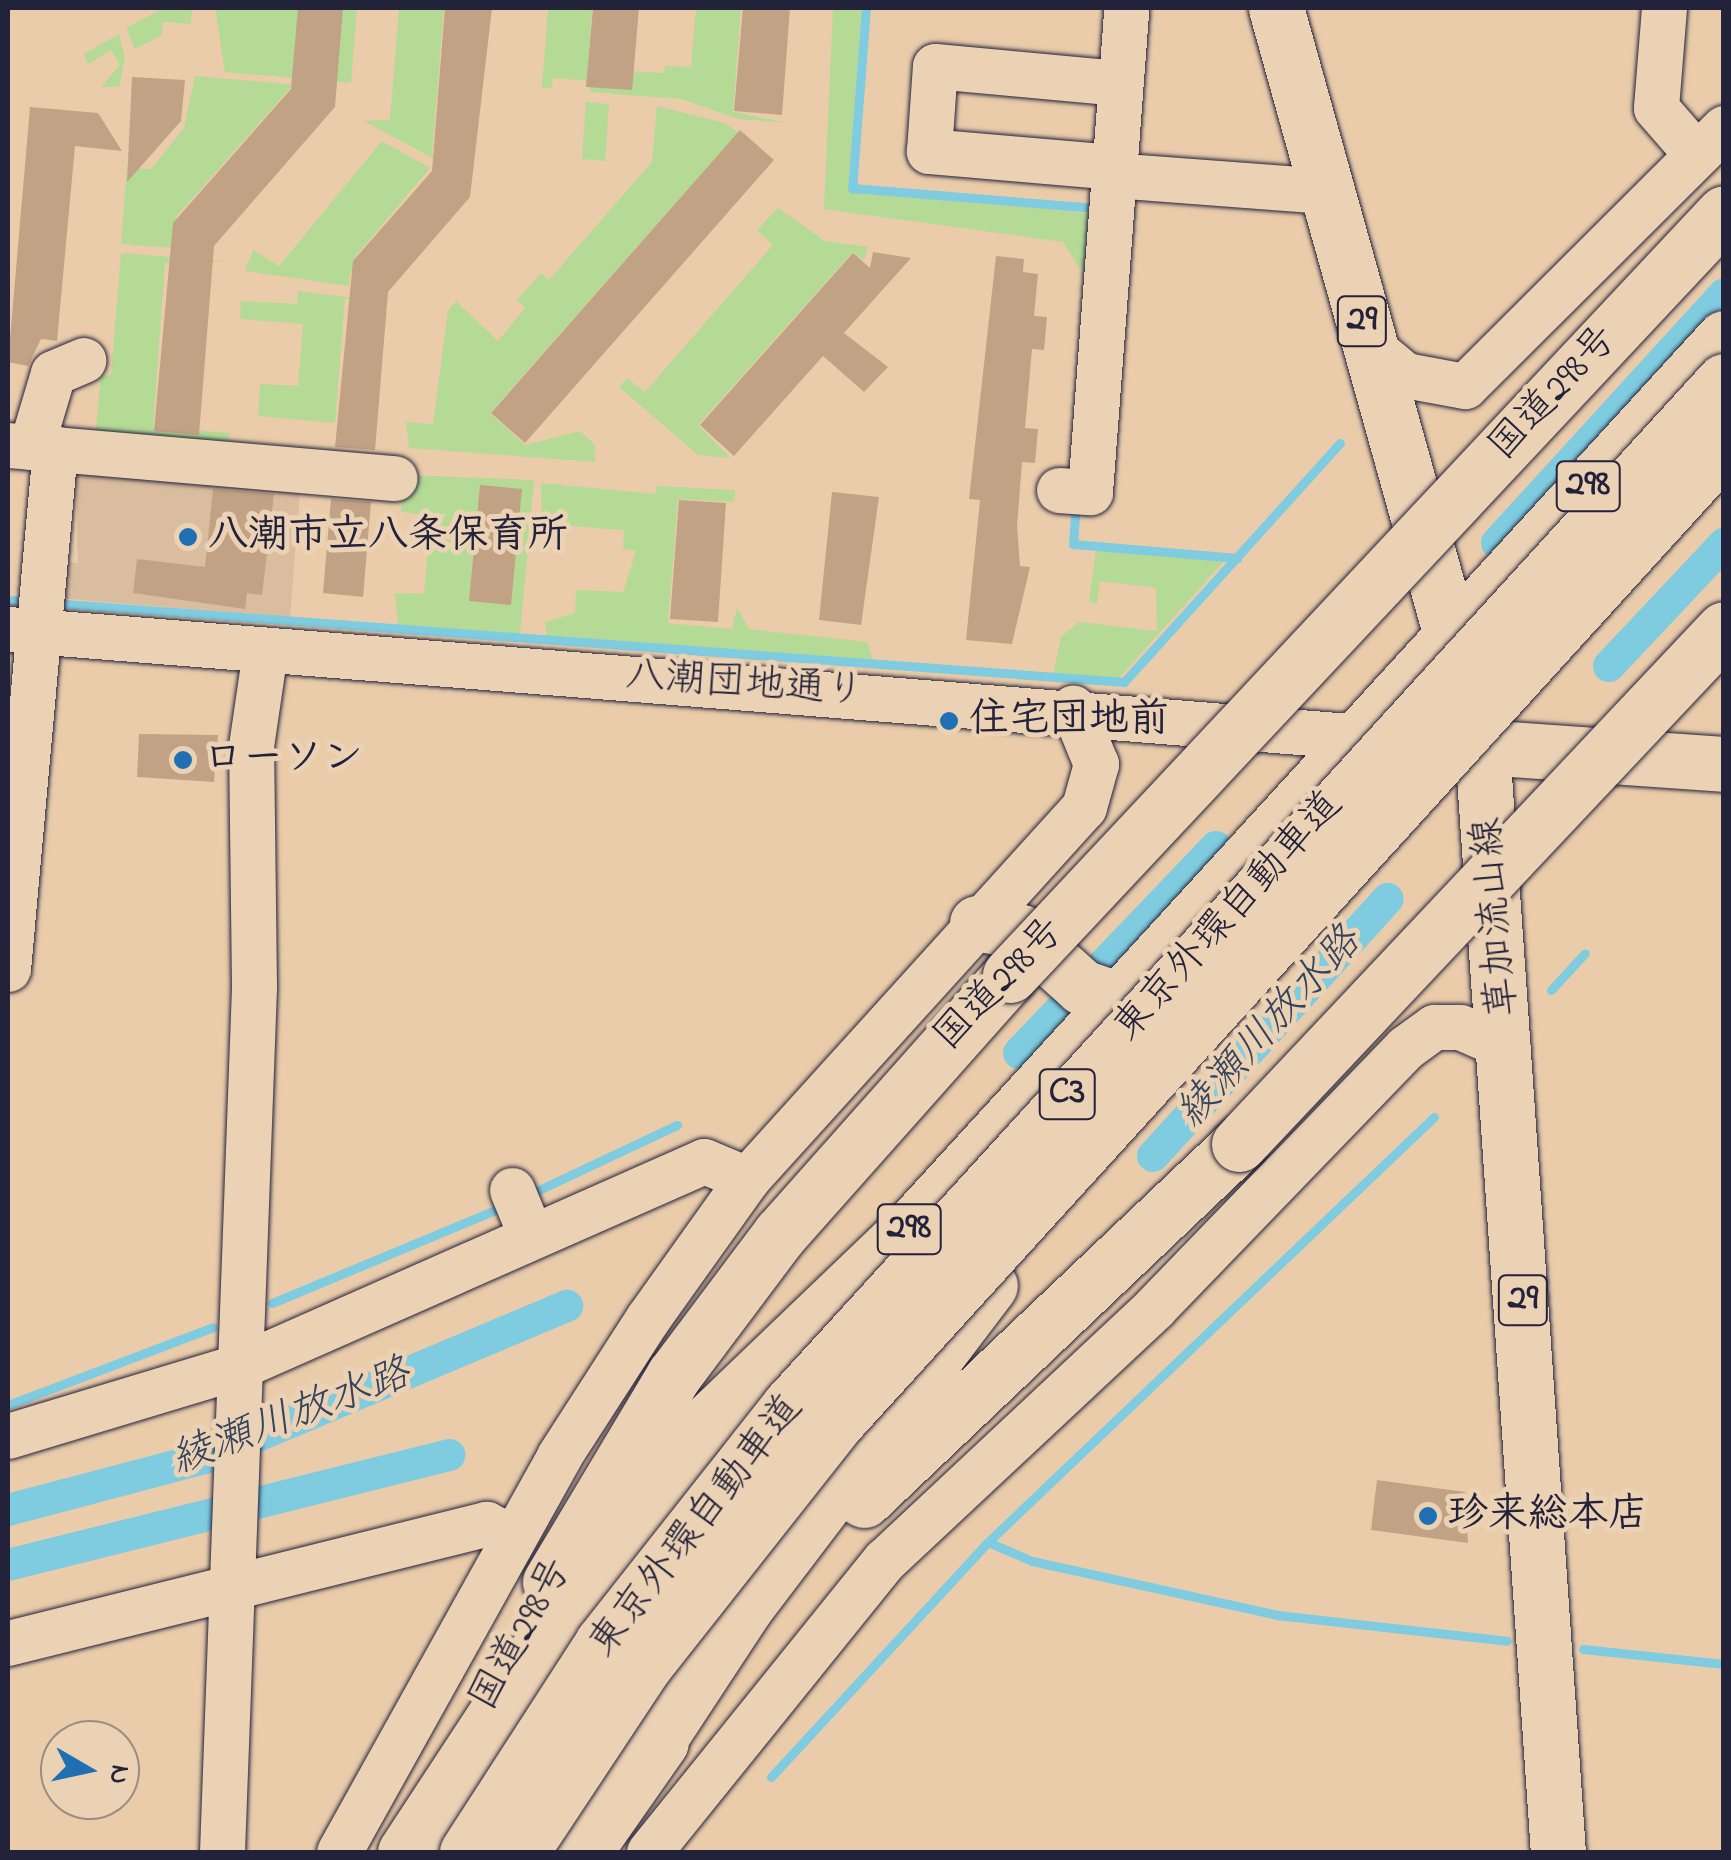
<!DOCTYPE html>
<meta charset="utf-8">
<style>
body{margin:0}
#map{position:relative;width:1731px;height:1860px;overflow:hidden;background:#eaccab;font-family:"Indie Flower","Klee One",sans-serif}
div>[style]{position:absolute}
.built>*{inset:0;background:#dabc9e}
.green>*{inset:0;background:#b4da96}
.stream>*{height:9px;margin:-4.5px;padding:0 4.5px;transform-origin:4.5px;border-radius:4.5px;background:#7fcbdf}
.canal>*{height:32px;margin:-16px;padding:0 16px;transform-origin:16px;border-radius:16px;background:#7fcbdf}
.building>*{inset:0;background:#c2a285}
.roads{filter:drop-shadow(0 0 2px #22223b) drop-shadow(0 0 2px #22223b)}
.minor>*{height:45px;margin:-22.5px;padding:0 22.5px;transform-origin:22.5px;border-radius:22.5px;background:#ecd2b4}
.major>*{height:55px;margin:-27.5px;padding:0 27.5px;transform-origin:27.5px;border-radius:27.5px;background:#ecd2b4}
.highway>*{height:55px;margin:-27.5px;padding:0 27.5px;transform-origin:27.5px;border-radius:27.5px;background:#ecd2b4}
.bridges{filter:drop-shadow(0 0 2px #22223b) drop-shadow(0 0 2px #22223b)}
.highway-bridge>*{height:55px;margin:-27.5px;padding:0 27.5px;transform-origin:27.5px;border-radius:27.5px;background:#ecd2b4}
.dots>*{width:28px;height:28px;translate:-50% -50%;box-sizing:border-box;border:5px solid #ecd2b4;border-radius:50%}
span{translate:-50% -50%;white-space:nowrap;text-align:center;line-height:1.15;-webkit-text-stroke:10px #ecd2b4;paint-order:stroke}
.shield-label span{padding:2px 8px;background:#ecd2b4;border:2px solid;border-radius:8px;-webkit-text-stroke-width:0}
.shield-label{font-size:38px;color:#22223b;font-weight:700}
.street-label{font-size:40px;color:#22223b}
.poi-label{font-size:40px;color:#22223b;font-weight:700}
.left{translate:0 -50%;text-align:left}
.water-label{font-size:42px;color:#35445c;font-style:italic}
.frame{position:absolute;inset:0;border:10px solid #22223b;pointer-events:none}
.north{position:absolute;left:40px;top:1720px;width:100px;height:100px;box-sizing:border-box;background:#ecd2b4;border:2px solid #9b8c84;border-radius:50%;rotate:99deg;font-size:28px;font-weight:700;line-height:40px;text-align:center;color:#22223b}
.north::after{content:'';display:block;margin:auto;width:35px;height:45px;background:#1f6fb2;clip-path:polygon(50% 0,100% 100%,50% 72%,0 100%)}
</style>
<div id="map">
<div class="built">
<i style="clip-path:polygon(76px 462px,301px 480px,290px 617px,45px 597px,60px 563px,78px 563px)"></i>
</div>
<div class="green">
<i style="clip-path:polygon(163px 8px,192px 8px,191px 24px,163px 22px,161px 36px,135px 49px,126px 28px)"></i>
<i style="clip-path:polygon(215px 8px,357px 8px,351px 83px,225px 72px)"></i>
<i style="clip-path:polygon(399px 8px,444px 8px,432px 154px,440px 162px,364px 121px,390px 120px)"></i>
<i style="clip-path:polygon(548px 8px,592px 8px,588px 69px,664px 73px,665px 66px,691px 67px,696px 8px,741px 8px,733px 112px,789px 123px,738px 119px,681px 99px,590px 92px,590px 81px,553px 78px,552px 88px,542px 88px)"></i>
<i style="clip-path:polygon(833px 8px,862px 8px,848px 191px,1089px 213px,1086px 278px,1063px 242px,824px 209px)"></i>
<i style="clip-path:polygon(119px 34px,125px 58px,119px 87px,101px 87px,120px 65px,111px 50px,88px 64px,84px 54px)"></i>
<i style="clip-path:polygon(195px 76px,310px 86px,292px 86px,176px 217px,199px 237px,171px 248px,121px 244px,127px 167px,151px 169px,184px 128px)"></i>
<i style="clip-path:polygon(586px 102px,609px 104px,605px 161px,582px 159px)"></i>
<i style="clip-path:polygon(657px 106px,724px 123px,758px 145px,752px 152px,734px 137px,490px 413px,525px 445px,580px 431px,595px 445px,595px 462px,409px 448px,406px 422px,433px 424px,448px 311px,456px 301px,498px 341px,525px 308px,517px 300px,532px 283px,541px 273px,549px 280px,652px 162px)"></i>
<i style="clip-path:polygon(382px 141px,430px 168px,356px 256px,378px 276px,350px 273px,349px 286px,245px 271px,253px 250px,279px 266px)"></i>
<i style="clip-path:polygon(778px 208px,825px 241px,868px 247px,864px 260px,853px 252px,698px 425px,731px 458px,698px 455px,619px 387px,627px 378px,645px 392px,773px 245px,757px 230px)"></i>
<i style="clip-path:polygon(121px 253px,227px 261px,165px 263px,153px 427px,230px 433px,228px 450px,96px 430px,101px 375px,111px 375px)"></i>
<i style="clip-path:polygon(298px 291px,384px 302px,345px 299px,335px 423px,258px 416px,260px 384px,298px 386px,303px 324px,240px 319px,241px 301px,297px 304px)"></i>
<i style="clip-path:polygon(404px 475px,534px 480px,520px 634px,398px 625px,395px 593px,424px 594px,431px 516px,401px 512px)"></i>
<i style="clip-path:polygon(541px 483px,655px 494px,657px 486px,735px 490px,734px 502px,678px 499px,668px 623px,732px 629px,737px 608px,749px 629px,867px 642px,874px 661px,547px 636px,545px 622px,575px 613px,576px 590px,623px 592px,636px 551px,623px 549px,624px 530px,553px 525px,551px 544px,543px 543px)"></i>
<i style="clip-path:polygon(1096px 549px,1226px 559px,1117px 680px,1053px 675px,1061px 637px,1079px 622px,1157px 631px,1156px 588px,1100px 581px,1097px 603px,1089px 602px)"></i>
</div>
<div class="stream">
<i style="left:866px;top:8px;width:181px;rotate:94.4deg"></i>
<i style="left:852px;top:188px;width:245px;rotate:4.7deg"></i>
<i style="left:1076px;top:502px;width:42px;rotate:94.1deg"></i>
<i style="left:1073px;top:544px;width:165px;rotate:4.9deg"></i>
<i style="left:8px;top:600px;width:18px;rotate:3deg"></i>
<i style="left:52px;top:603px;width:1075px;rotate:4.21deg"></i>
<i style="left:1124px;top:682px;width:322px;rotate:-47.9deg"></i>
<i style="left:1551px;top:990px;width:50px;rotate:-47.4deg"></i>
<i style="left:526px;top:1196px;width:167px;rotate:-25.2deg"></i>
<i style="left:272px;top:1303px;width:250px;rotate:-22.6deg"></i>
<i style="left:8px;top:1405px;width:219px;rotate:-20.8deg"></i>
<i style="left:988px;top:1542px;width:48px;rotate:23.4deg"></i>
<i style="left:1032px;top:1561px;width:251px;rotate:12.4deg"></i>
<i style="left:1277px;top:1615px;width:231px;rotate:6.4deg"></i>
<i style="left:1583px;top:1649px;width:142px;rotate:6.1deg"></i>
<i style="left:771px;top:1777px;width:320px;rotate:-47.3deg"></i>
<i style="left:988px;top:1542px;width:616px;rotate:-43.62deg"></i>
</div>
<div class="canal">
<i style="left:1497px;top:543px;width:337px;rotate:-47.6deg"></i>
<i style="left:1609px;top:666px;width:168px;rotate:-46.7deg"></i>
<i style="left:1019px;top:1053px;width:285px;rotate:-46.3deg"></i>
<i style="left:1153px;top:1156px;width:348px;rotate:-47.6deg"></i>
<i style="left:8px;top:1510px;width:204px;rotate:-14.8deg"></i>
<i style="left:205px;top:1458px;width:393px;rotate:-22.8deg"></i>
<i style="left:8px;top:1565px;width:455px;rotate:-14deg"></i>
</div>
<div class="building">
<i style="clip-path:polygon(298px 8px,343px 8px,335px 107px,214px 246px,199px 435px,154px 431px,173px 223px,291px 89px)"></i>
<i style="clip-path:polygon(445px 8px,492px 8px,470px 197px,388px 292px,375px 450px,335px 447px,353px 261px,432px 171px)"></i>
<i style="clip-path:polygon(593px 8px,639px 8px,632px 90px,586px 87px)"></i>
<i style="clip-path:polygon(743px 8px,790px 8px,782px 115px,734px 111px)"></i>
<i style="clip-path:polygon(132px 77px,185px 80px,181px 121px,127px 182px)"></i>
<i style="clip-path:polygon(30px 107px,98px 113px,122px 151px,75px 146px,57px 341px,41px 339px,28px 366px,8px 362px)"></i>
<i style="clip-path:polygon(740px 130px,774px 160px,525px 443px,491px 413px)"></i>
<i style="clip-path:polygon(873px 252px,911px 258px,844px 333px,888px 367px,864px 392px,823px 356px,734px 456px,700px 425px,853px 253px,870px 268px)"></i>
<i style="clip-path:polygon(996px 256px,1024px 259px,1023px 272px,1038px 274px,1034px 316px,1047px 317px,1044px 350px,1032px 349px,1025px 428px,1038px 429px,1035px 463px,1022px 462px,1017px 526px,1020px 566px,1030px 567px,1012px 644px,966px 640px,980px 500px,969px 499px)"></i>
<i style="clip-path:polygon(480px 485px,522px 489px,511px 605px,469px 601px)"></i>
<i style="clip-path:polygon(213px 489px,274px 494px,262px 595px,247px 593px,245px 609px,133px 593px,137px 559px,205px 567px)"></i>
<i style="clip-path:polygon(832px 492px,879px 497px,861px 625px,819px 620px)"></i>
<i style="clip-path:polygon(331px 499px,371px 502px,363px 597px,323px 593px)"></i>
<i style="clip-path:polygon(679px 500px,726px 503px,718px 622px,670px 619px)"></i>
<i style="clip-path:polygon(139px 734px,218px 735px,214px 782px,137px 777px)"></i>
<i style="clip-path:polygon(1377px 1480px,1465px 1492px,1468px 1543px,1371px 1530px)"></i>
</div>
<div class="roads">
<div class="minor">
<i style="left:1664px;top:8px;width:100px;rotate:94.6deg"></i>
<i style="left:1656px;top:108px;width:62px;rotate:48.9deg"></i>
<i style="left:1114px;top:167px;width:186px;rotate:-175.1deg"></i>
<i style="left:929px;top:151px;width:85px;rotate:-86deg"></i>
<i style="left:935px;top:66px;width:186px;rotate:5.3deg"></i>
<i style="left:1113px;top:175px;width:214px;rotate:4.3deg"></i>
<i style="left:1369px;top:345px;width:47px;rotate:39.8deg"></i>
<i style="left:1405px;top:375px;width:61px;rotate:10.4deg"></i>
<i style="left:1465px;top:386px;width:366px;rotate:-44.9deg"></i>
<i style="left:8px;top:445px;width:388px;rotate:4.9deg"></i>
<i style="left:31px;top:447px;width:77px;rotate:-73.4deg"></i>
<i style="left:53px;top:373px;width:33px;rotate:-23deg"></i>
<i style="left:1059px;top:490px;width:31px;rotate:4deg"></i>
<i style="left:1090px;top:492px;width:485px;rotate:-85.7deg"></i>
<i style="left:8px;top:629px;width:1382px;rotate:4.56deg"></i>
<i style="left:8px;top:969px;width:523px;rotate:-84.85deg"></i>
<i style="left:512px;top:1190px;width:50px;rotate:67.6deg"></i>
<i style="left:8px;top:1436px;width:242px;rotate:-16.8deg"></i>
<i style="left:240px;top:1366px;width:507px;rotate:-23.84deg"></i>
<i style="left:704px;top:1161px;width:47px;rotate:22.7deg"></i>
<i style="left:8px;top:1643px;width:493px;rotate:-14deg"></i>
<i style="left:486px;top:1524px;width:30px;rotate:26deg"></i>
<i style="left:222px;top:1852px;width:867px;rotate:-87.88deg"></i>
<i style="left:254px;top:986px;width:240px;rotate:-90.7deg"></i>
<i style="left:251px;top:746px;width:96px;rotate:-81.6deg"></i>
<i style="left:339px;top:1852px;width:453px;rotate:-60.9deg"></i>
<i style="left:559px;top:1456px;width:164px;rotate:-57.2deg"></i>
<i style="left:648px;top:1318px;width:171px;rotate:-54.5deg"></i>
<i style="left:747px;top:1179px;width:502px;rotate:-47.83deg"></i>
<i style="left:1084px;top:807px;width:45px;rotate:-74.4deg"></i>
<i style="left:1096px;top:764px;width:61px;rotate:-112.3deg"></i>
<i style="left:649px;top:1852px;width:375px;rotate:-51.1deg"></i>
<i style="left:885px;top:1560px;width:369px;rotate:-43.1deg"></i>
<i style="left:1154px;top:1308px;width:361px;rotate:-46deg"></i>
<i style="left:1405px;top:1048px;width:36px;rotate:-36deg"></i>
<i style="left:1434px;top:1027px;width:26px"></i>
<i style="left:1460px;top:1027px;width:52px;rotate:23.6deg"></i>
</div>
<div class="major">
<i style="left:1276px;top:8px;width:767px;rotate:74.42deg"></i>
<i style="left:1482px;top:747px;width:1108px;rotate:86.07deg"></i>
<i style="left:1482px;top:747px;width:243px;rotate:4deg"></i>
</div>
<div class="highway">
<i style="left:977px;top:923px;width:45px;rotate:11.6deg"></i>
<i style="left:1021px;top:932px;width:82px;rotate:42deg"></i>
<i style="left:1082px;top:987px;width:39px;rotate:19deg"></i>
<i style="left:864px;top:1500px;width:517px;rotate:-43.51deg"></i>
<i style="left:550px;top:1582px;width:241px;rotate:-59.1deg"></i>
<i style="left:674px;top:1375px;width:176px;rotate:-53.1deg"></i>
<i style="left:780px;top:1234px;width:346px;rotate:-48.4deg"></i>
<i style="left:640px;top:1768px;width:191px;rotate:-56.7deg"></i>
<i style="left:745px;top:1608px;width:405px;rotate:-52.8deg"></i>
<i style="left:405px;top:1852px;width:264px;rotate:-56.7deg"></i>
<i style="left:550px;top:1631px;width:252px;rotate:-53.4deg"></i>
<i style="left:700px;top:1429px;width:294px;rotate:-43.8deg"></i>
<i style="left:912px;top:1226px;width:1203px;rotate:-47.56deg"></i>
<i style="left:584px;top:1852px;width:134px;rotate:-55deg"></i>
</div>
</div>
<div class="bridges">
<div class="highway-bridge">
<i style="left:1010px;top:975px;width:1044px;rotate:-46.86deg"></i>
<i style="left:1239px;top:1144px;width:707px;rotate:-46.72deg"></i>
<i style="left:467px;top:1852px;width:249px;rotate:-57.1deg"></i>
<i style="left:602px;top:1643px;width:302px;rotate:-51.7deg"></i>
<i style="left:789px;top:1406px;width:1387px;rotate:-47.63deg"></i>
<i style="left:521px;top:1852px;width:223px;rotate:-56.5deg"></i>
<i style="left:644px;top:1666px;width:307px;rotate:-51.7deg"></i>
<i style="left:834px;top:1425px;width:1322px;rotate:-47.7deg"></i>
</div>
</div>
<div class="dots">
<i style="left:188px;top:537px;background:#1f6fb2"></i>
<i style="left:949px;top:721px;background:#1f6fb2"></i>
<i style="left:183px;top:760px;background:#1f6fb2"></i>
<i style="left:1428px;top:1516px;background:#1f6fb2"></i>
</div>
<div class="shield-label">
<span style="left:1362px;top:321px">29</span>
<span style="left:1588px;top:486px">298</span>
<span style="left:1067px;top:1094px">C3</span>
<span style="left:909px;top:1229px">298</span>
<span style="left:1523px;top:1300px">29</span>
</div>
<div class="street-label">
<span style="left:1554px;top:394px;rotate:-47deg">国道298号</span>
<span style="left:745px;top:685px;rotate:4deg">八潮団地通り</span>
<span style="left:1229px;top:917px;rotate:-48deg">東京外環自動車道</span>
<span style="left:1497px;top:917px;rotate:-95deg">草加流山線</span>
<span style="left:1000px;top:985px;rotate:-46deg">国道298号</span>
<span style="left:697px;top:1527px;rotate:-52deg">東京外環自動車道</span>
<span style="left:522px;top:1635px;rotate:-61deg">国道298号</span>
</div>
<div class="poi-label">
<span class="left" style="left:208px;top:537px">八潮市立八条保育所</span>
<span class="left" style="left:969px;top:721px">住宅団地前</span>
<span class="left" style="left:203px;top:760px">ローソン</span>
<span class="left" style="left:1448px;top:1516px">珍来総本店</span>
</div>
<div class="water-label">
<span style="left:1270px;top:1028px;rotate:-48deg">綾瀬川放水路</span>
<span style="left:291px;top:1418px;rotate:-21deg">綾瀬川放水路</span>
</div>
<div class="frame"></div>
<div class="north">N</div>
</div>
